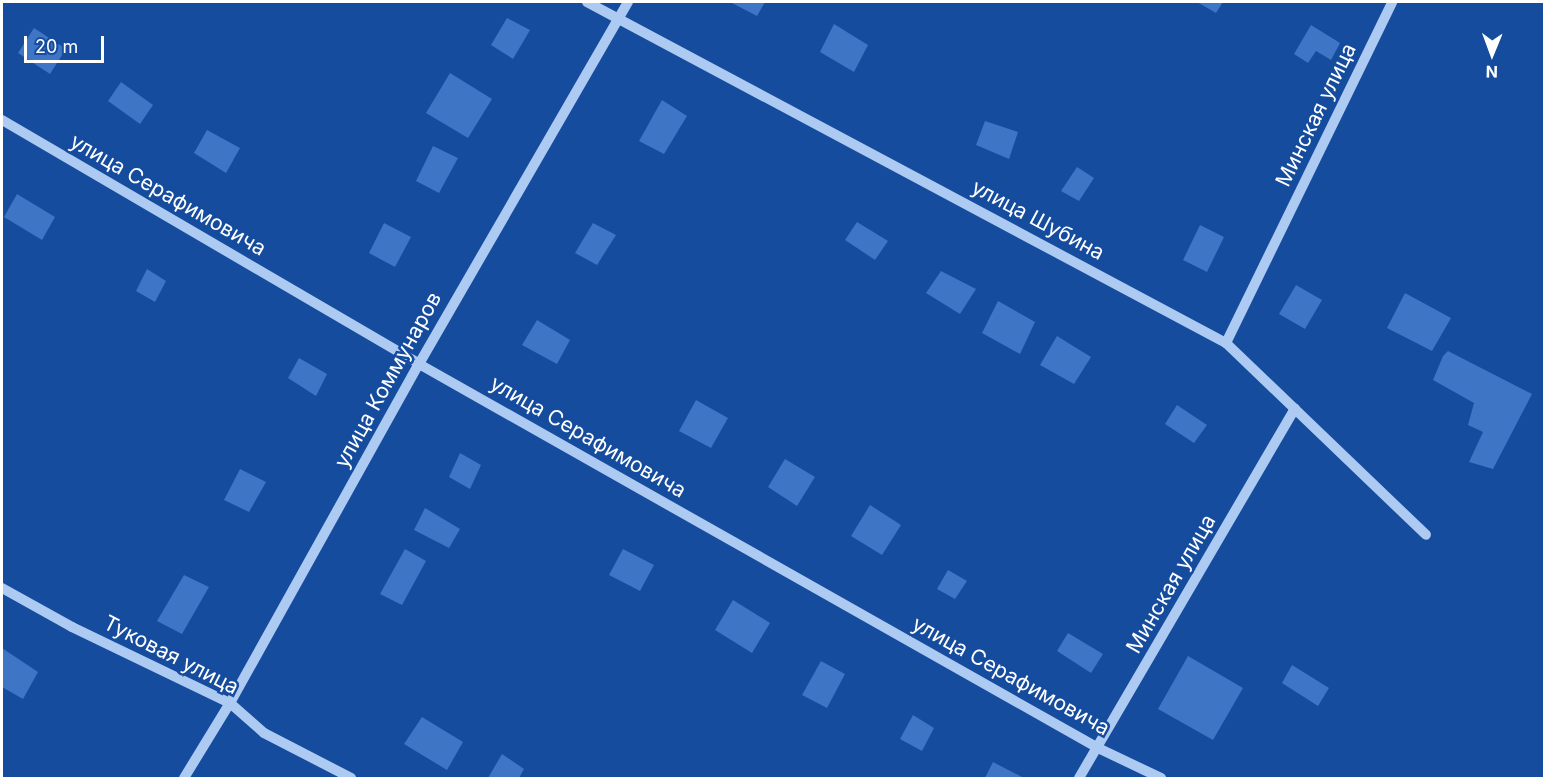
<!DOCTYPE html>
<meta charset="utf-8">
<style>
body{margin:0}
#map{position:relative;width:1546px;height:780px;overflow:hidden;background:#154c9e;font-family:Inter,sans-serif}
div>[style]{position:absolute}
.building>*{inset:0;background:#3e75c4}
.minor>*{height:10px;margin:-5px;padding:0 5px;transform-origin:5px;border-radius:5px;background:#adcaf3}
span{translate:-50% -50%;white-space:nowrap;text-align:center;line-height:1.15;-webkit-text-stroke:5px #154c9e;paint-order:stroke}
.street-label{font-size:21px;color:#fff}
.frame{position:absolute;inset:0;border:3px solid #fff;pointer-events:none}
.north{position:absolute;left:1462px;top:24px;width:60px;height:60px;-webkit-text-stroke:4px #154c9e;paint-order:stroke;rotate:181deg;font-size:16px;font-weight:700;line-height:24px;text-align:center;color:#fff}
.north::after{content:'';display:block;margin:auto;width:21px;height:27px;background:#fff;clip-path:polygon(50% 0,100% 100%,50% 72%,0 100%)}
.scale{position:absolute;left:24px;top:36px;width:80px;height:27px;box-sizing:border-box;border:3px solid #fff;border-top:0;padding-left:8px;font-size:18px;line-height:21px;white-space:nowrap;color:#fff;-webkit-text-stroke:4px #154c9e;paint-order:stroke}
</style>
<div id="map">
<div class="building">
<i style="clip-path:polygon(730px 2px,765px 2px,757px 16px)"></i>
<i style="clip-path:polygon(1197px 2px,1223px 2px,1216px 13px)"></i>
<i style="clip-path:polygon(507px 18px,530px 30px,513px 59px,491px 45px)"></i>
<i style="clip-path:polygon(834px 24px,868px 45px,854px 72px,820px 52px)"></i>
<i style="clip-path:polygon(1311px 25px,1340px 43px,1331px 60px,1316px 51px,1308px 63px,1294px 54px)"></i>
<i style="clip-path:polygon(34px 28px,66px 49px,50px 74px,18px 53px)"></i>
<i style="clip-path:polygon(450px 73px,492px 99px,468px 138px,426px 113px)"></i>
<i style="clip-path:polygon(121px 82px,153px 105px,140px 124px,108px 101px)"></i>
<i style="clip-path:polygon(662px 100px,687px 116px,664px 154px,639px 141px)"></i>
<i style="clip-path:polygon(985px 121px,1018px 132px,1009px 159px,976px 145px)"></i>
<i style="clip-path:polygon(207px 130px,240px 148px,226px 173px,194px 153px)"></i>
<i style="clip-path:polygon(433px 146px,458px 158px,439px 193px,416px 181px)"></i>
<i style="clip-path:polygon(1077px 167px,1094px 178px,1079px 201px,1061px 191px)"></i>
<i style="clip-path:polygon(17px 194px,55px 217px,42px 240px,4px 217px)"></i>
<i style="clip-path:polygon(857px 222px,888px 241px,875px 260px,845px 240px)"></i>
<i style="clip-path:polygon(384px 223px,411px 237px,395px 267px,369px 253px)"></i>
<i style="clip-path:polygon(593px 223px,616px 235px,597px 265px,575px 253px)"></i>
<i style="clip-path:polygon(1200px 225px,1224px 237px,1207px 272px,1183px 260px)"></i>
<i style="clip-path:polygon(147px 269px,166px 281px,155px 302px,136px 291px)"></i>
<i style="clip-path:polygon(941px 271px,976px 289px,960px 314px,926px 293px)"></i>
<i style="clip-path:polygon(1296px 285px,1322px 300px,1305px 329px,1279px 314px)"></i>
<i style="clip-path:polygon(1405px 293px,1451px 318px,1432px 351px,1387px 328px)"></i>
<i style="clip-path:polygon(998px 301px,1035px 322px,1020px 354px,982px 333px)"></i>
<i style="clip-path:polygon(537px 320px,570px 340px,557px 364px,522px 345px)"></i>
<i style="clip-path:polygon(1057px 336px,1091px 357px,1074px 384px,1040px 365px)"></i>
<i style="clip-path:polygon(1448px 351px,1532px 394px,1493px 469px,1469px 462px,1483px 432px,1468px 425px,1474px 403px,1433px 380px,1443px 356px)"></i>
<i style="clip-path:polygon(299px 358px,327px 374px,316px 396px,288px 378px)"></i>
<i style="clip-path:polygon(696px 400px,728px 418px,711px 448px,679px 431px)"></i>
<i style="clip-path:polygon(1177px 405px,1207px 425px,1194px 443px,1165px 424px)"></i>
<i style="clip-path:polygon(460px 453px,481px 465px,470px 489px,449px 477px)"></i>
<i style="clip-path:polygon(785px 459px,815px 477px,797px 506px,768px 487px)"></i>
<i style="clip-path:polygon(240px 469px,266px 482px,249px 512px,224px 500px)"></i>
<i style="clip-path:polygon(870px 505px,901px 525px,882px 555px,851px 536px)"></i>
<i style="clip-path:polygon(425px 508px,460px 529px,449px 548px,414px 530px)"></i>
<i style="clip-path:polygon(405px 549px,426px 561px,402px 605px,380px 594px)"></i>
<i style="clip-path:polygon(623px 549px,654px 565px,640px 591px,609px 575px)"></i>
<i style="clip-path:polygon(948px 570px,967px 581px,955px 599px,937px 589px)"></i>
<i style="clip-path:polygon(184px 575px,209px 587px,182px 634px,157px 621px)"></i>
<i style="clip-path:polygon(733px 600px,770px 623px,752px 653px,715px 630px)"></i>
<i style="clip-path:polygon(1068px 633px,1103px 654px,1091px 673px,1057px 651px)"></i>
<i style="clip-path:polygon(2px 648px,38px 672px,23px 699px,2px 687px)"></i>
<i style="clip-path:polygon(1188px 656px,1243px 688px,1213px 740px,1158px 709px)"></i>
<i style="clip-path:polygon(821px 661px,845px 674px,827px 708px,802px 695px)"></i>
<i style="clip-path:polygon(1292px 665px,1329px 688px,1318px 706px,1282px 683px)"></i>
<i style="clip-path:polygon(913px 715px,934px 728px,922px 751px,900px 739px)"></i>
<i style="clip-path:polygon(422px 717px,463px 742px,447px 770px,404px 744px)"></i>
<i style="clip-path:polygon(502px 754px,524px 769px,519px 778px,488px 778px)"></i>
<i style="clip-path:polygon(993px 762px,1024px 778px,985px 778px)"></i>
</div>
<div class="minor">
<i style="left:587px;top:2px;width:724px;rotate:28.09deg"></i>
<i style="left:1226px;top:343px;width:277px;rotate:43.8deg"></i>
<i style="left:2px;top:120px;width:483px;rotate:30.3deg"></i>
<i style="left:419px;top:364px;width:780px;rotate:29.49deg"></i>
<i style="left:1098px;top:748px;width:70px;rotate:25.5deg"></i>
<i style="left:1226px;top:343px;width:379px;rotate:-64deg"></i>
<i style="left:2px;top:588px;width:80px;rotate:29.1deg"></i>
<i style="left:72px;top:627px;width:175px;rotate:25.7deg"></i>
<i style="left:230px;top:703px;width:45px;rotate:41.4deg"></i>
<i style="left:264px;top:733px;width:98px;rotate:27.3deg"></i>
<i style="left:184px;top:778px;width:88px;rotate:-58.5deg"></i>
<i style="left:230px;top:703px;width:388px;rotate:-60.9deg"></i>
<i style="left:419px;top:364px;width:418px;rotate:-60deg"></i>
<i style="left:1079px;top:778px;width:428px;rotate:-59.7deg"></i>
</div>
<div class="street-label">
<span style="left:1316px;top:115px;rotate:-64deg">Минская улица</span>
<span style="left:168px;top:195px;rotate:30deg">улица Серафимовича</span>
<span style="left:1038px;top:220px;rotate:28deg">улица Шубина</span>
<span style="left:388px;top:380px;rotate:-61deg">улица Коммунаров</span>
<span style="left:588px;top:437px;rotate:30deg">улица Серафимовича</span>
<span style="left:1171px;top:584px;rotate:-60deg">Минская улица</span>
<span style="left:171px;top:655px;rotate:27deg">Туковая улица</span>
<span style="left:1011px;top:676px;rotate:29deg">улица Серафимовича</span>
</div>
<div class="frame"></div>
<div class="north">N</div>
<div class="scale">20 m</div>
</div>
